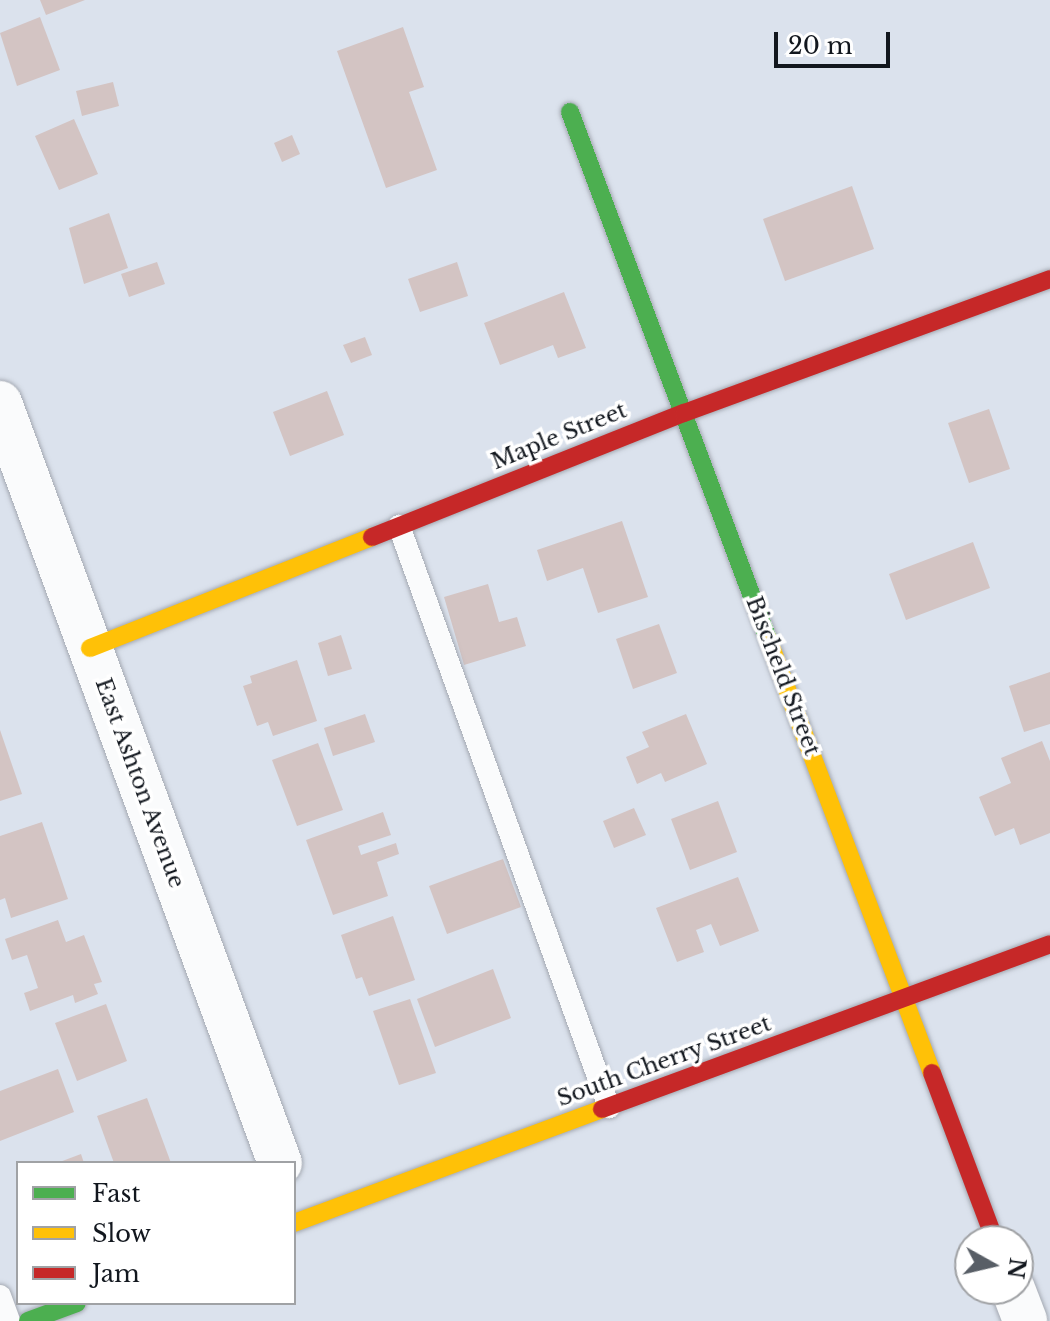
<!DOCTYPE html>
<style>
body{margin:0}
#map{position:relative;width:1050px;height:1321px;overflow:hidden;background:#dbe2ed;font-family:"Libre Baskerville",serif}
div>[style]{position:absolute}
.building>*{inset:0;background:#d3c4c3}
.roads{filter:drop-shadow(0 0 2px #a4a9b2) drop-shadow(0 0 2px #a4a9b2)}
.lane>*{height:22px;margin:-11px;padding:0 11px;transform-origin:11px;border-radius:11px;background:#fafbfc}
.street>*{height:44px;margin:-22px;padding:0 22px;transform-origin:22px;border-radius:22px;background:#fafbfc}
.fast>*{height:18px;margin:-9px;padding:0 9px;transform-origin:9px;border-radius:9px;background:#4caf50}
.slow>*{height:18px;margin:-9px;padding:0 9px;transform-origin:9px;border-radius:9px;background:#ffc107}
.jam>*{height:18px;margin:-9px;padding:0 9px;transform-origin:9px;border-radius:9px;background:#c62828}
span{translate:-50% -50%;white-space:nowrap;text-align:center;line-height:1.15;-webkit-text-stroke:7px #fff;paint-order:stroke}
.street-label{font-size:22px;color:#12171e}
.legend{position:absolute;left:16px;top:1161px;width:280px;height:144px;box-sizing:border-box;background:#fff;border:2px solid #a0a2a5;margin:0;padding:10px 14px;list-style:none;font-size:24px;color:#12171e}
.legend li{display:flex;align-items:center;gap:16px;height:40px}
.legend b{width:40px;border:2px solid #a0a2a5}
.north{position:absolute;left:954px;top:1225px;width:80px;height:80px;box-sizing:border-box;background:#fff;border:2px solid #a0a2a5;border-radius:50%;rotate:98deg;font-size:22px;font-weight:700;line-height:32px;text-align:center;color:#12171e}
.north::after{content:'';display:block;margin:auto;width:28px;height:36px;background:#585e66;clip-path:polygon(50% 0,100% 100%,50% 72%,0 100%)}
.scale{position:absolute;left:774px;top:32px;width:116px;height:36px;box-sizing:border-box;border:4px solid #12171e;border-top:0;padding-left:10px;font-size:24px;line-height:28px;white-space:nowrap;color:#12171e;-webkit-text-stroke:6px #fff;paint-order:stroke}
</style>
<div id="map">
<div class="building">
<i style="clip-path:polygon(40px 0,85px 0,46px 15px)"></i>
<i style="clip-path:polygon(40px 17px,60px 70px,17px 86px,0 33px)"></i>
<i style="clip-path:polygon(403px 27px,424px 87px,409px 92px,437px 170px,386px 188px,337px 51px)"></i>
<i style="clip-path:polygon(113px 82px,119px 106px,82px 116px,76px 91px)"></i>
<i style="clip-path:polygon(74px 119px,98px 174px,59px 190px,35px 136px)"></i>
<i style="clip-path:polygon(292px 135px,300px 154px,282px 162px,274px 143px)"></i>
<i style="clip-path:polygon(852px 186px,874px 249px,785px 281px,763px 219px)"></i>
<i style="clip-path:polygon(109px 213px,128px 268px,84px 284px,69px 228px)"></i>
<i style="clip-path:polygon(157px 262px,165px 284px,129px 297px,121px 274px)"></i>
<i style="clip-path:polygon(457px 262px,468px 296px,420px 312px,408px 279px)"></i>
<i style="clip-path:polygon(564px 292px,586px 348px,558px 358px,553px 345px,500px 365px,484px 323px)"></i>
<i style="clip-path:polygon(365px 337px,372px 355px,351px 363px,343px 345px)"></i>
<i style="clip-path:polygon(327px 391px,344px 435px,290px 456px,273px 412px)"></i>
<i style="clip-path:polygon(989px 409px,1010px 469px,969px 483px,948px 423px)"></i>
<i style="clip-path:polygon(622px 521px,648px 597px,598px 613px,583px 568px,547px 581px,537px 550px)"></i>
<i style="clip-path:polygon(973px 542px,990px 588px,906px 620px,889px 574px)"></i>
<i style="clip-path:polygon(488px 584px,499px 622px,517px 617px,526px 646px,464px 665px,444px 597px)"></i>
<i style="clip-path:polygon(659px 624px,677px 673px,633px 689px,616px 639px)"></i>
<i style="clip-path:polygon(341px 635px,352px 669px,328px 676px,318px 643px)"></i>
<i style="clip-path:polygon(297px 660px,317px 721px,273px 736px,268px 722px,257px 726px,243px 686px,252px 683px,250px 676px)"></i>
<i style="clip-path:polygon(1050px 672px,1050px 724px,1024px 732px,1009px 686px)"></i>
<i style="clip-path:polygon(365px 714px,375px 742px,333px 756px,324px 728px)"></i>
<i style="clip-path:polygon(686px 714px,707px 764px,665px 782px,661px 773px,637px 784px,626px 757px,649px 747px,642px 732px)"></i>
<i style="clip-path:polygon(0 730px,22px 794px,0 801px)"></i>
<i style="clip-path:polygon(1042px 741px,1050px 761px,1050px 833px,1020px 845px,1014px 828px,995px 836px,979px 797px,1011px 783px,1001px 758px)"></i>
<i style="clip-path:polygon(318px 743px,343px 810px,297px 826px,272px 760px)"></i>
<i style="clip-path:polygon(718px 801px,737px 852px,690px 870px,671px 819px)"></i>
<i style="clip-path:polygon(634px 808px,646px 835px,614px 848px,603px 821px)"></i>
<i style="clip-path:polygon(383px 812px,391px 835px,358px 846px,361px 855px,396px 843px,399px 854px,377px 862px,388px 896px,333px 915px,306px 840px)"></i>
<i style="clip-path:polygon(42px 822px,68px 899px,11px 918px,5px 898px,0 900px,0 836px)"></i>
<i style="clip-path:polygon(503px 859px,521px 907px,447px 934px,429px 886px)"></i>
<i style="clip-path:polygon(738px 877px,759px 931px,720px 946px,711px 924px,696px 930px,704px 952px,677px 962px,656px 908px)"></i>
<i style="clip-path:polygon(393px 916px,415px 980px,369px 996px,362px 977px,356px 979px,341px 935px)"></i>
<i style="clip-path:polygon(58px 920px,66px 942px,84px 935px,102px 982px,94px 984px,98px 994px,75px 1003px,73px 995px,30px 1011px,24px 993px,38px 988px,27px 955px,12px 960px,5px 939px)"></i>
<i style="clip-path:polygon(493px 969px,511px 1018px,435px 1047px,417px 999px)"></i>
<i style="clip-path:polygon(410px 999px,436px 1073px,399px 1085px,373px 1011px)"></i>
<i style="clip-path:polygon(106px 1004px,127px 1061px,77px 1081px,55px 1023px)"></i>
<i style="clip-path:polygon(58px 1069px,74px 1112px,0 1141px,0 1091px)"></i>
<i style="clip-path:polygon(147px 1098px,171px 1163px,114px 1163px,97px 1116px)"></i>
<i style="clip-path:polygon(81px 1154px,84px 1163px,57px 1163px)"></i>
</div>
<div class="roads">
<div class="lane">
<i style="left:399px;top:526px;width:618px;rotate:70.13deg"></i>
<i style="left:0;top:1296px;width:27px;rotate:70deg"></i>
</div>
<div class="street">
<i style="left:0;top:403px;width:810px;rotate:69.78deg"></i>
<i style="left:1013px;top:1289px;width:34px;rotate:69deg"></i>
</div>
<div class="fast">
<i style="left:570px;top:112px;width:563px;rotate:69.41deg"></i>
<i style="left:28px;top:1321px;width:52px;rotate:-20.2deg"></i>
</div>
<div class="slow">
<i style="left:768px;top:639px;width:464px;rotate:69.3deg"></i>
<i style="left:90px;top:648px;width:303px;rotate:-21.5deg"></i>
<i style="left:294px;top:1223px;width:328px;rotate:-20.3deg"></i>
</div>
<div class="jam">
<i style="left:372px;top:537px;width:336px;rotate:-21.7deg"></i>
<i style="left:684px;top:413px;width:390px;rotate:-20.1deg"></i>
<i style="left:932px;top:1073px;width:179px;rotate:69.4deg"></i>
<i style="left:602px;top:1109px;width:477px;rotate:-20.2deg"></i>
</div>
</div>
<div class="street-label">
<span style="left:559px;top:436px;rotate:-22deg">Maple Street</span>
<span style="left:783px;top:676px;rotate:69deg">Bischeld Street</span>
<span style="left:140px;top:783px;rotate:70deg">East Ashton Avenue</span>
<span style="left:664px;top:1061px;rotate:-20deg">South Cherry Street</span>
</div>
<ul class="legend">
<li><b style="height:10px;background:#4caf50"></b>Fast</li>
<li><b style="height:10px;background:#ffc107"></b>Slow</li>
<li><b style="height:10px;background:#c62828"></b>Jam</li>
</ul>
<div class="north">N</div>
<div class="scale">20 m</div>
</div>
